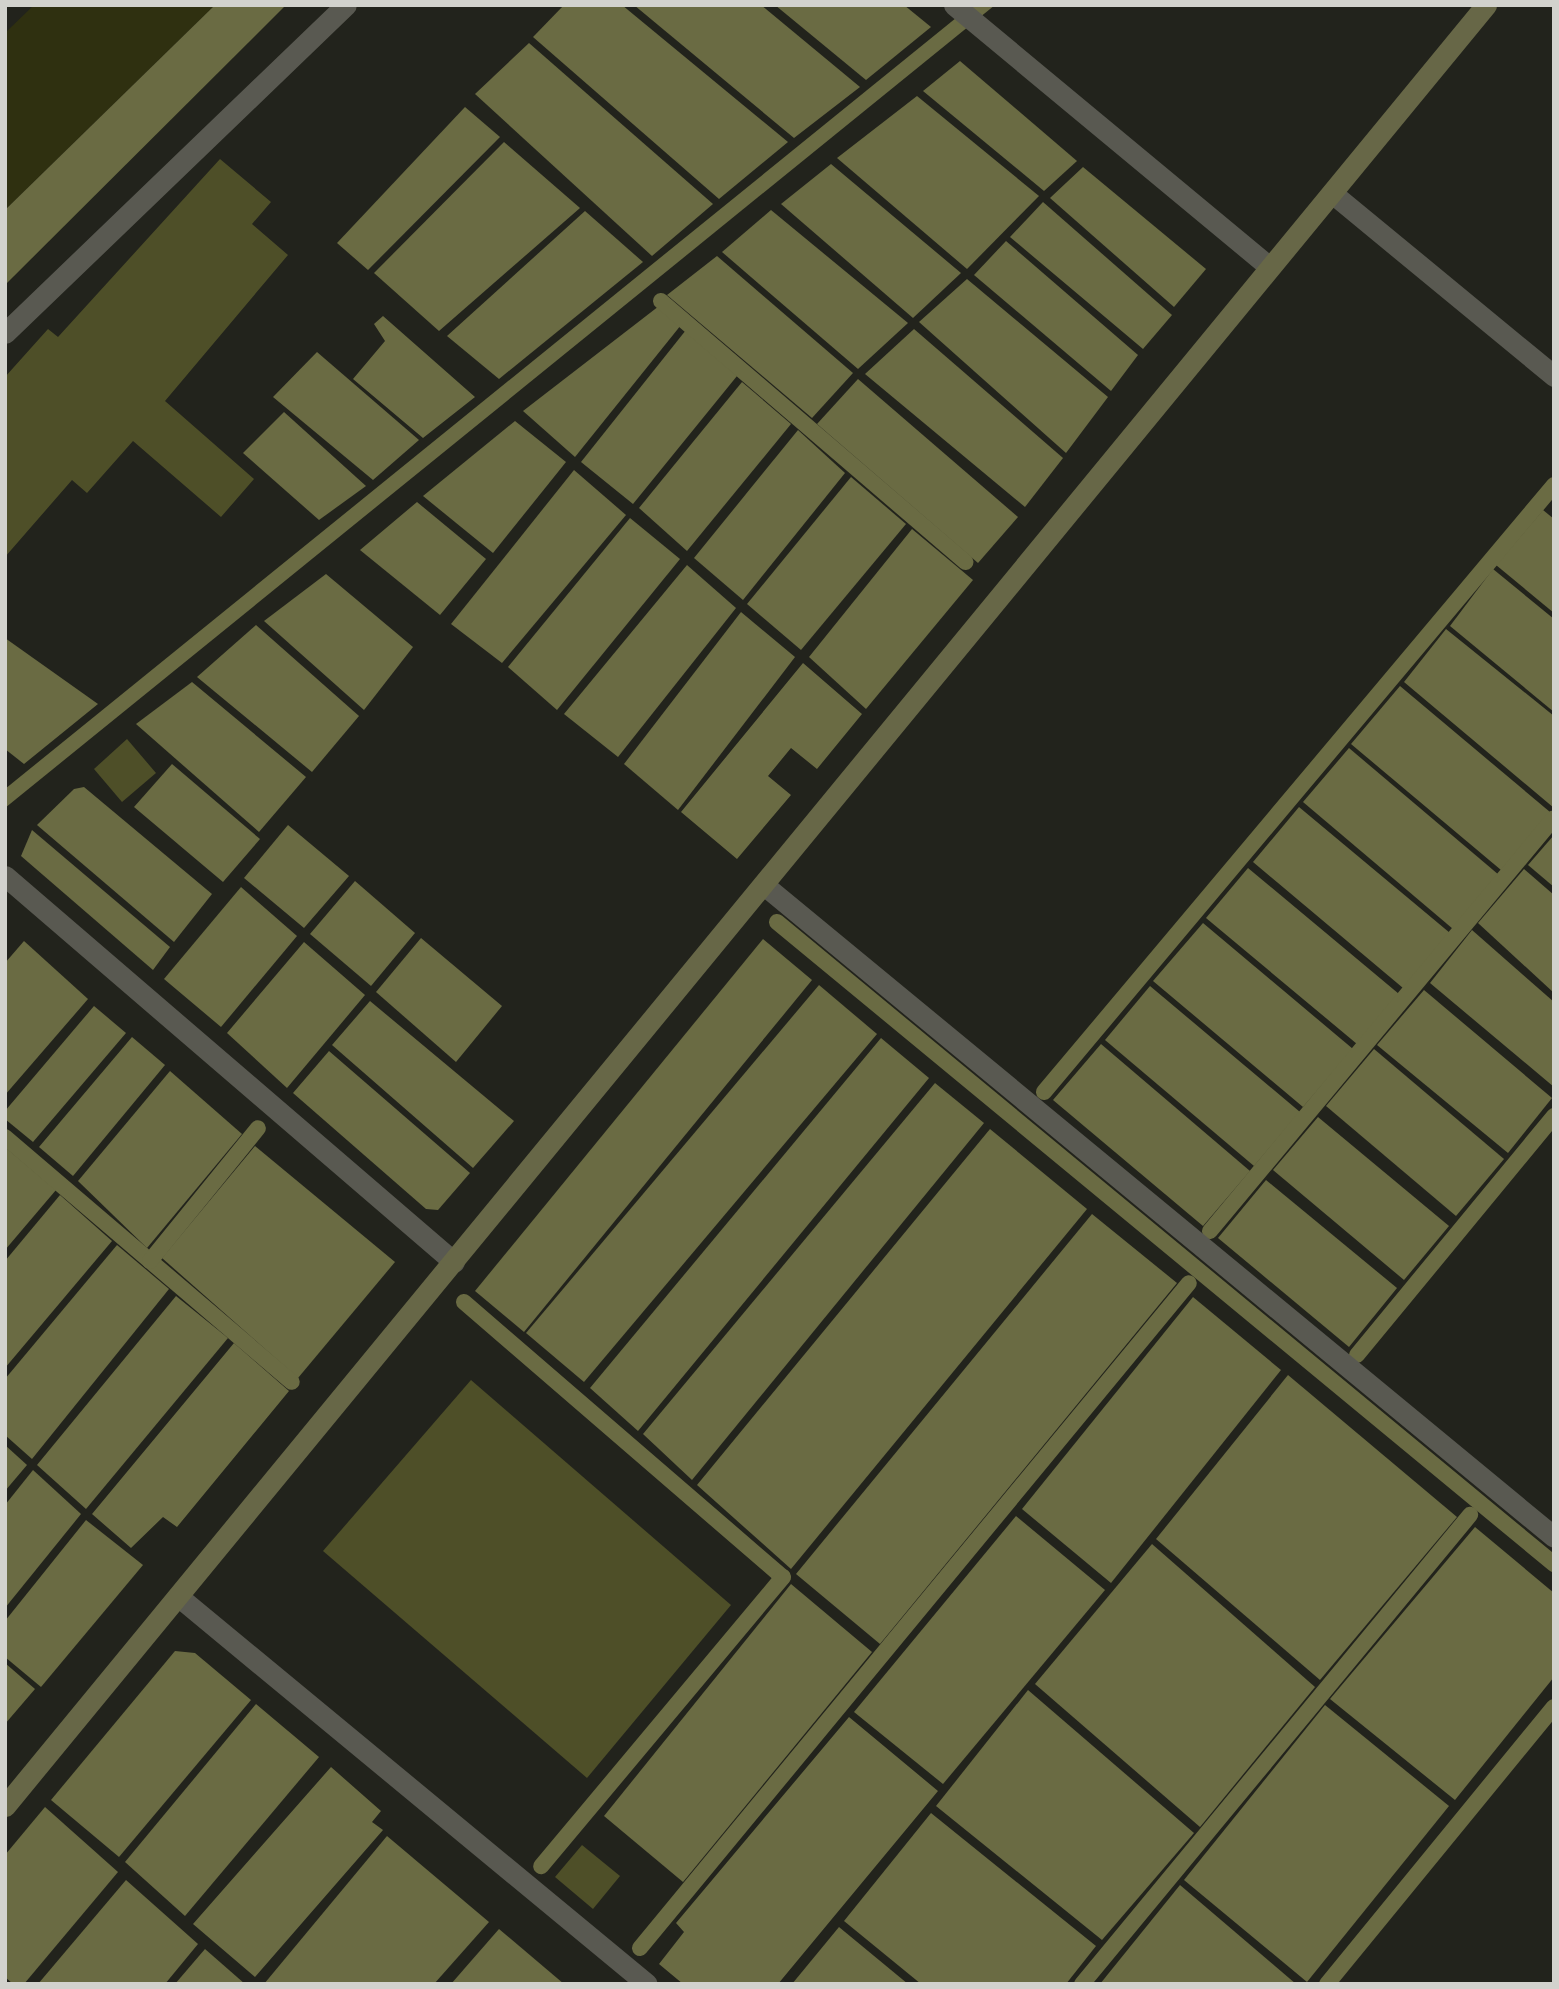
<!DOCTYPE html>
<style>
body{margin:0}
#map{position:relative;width:1559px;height:1989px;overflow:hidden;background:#22231c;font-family:Montserrat,sans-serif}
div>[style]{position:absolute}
.green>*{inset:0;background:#2f3010}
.water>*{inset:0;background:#6a6b43}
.stream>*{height:16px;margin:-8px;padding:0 8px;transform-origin:8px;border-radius:8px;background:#6a6b43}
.building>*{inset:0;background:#4e4f28}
.street>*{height:21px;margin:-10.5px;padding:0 10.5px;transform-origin:10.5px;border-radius:10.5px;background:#595951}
.secondary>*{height:21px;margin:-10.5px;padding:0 10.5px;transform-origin:10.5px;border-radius:10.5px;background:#676747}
span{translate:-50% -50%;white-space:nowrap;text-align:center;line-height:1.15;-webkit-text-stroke:6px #0c0c09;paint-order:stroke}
.frame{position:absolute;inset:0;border:7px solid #d2d2cd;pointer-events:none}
</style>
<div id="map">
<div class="green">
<i style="clip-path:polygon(34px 5px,215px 5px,5px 210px,5px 33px)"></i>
</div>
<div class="water">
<i style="clip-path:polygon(215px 5px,286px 5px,5px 285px,5px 210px)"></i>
<i style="clip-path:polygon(564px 5px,622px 5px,788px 142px,719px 199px,533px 37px)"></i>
<i style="clip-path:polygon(634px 5px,761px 5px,860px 87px,794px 138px)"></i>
<i style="clip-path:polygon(775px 5px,904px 5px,931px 27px,866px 80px)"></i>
<i style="clip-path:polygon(972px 5px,995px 5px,5px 808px,5px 789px)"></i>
<i style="clip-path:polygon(529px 43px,713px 204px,652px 256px,475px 94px)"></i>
<i style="clip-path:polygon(960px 61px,1077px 161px,1044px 191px,923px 91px)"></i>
<i style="clip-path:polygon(917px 96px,1039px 196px,967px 269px,837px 158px)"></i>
<i style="clip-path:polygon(465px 107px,500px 137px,368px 270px,337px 243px)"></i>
<i style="clip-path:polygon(504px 142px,580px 208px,439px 331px,374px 273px)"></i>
<i style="clip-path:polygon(831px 164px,961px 273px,913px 318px,781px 204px)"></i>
<i style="clip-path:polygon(1083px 167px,1206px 269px,1174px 307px,1050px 198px)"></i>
<i style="clip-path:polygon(1043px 202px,1172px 315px,1143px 349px,1010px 237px)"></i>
<i style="clip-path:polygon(771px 210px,908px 323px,858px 369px,722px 252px)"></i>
<i style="clip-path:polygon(585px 211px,643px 262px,499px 379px,447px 336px)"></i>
<i style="clip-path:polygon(1006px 241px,1138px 355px,1111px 391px,974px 275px)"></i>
<i style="clip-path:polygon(717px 256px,853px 373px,812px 418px,667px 295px)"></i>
<i style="clip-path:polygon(967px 279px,1108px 397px,1066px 453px,919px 322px)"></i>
<i style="clip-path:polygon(659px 306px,681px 325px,575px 457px,523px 411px)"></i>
<i style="clip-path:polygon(383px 316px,475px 397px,423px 438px,353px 379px,385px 341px,374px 324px)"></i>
<i style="clip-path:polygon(914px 329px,1063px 458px,1025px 507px,865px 374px)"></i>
<i style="clip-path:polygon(686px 330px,737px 376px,633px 504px,581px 462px)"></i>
<i style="clip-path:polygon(317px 352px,419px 440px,373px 480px,273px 397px)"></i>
<i style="clip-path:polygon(858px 379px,1018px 517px,978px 563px,817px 424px)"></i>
<i style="clip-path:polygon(742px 382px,791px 424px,687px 551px,639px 508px)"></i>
<i style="clip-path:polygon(284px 412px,366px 486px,319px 520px,243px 453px)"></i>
<i style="clip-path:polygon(515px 421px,566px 462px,493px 553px,423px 496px)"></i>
<i style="clip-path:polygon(798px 430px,845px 473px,743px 600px,694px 558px)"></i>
<i style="clip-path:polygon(574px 470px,626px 515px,502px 663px,451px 624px)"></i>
<i style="clip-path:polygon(851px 477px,906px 524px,801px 650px,747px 604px)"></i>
<i style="clip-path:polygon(417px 502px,486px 559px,440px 615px,360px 550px)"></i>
<i style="clip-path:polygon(1543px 510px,1554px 519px,1554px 613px,1496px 565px)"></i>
<i style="clip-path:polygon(630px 518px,680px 559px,557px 710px,508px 667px)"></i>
<i style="clip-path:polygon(912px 529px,973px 580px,866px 709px,809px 657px)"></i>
<i style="clip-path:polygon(687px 565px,736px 608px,618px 757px,564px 714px)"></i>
<i style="clip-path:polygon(1493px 569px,1554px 619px,1554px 712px,1450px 626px)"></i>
<i style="clip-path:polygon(326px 574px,413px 647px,364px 710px,264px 621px)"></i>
<i style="clip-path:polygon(741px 612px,795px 657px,678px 810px,624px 764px)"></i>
<i style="clip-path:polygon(256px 625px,359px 716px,312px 772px,197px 677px)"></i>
<i style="clip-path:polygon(1446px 629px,1554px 716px,1554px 808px,1404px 682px)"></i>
<i style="clip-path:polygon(5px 638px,98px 704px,24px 764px,5px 749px)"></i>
<i style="clip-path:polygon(803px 663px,862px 714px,817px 769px,791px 748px,768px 776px,791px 795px,737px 859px,681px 812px)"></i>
<i style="clip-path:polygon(192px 682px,306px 777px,259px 832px,136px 724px)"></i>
<i style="clip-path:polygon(1400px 686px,1550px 812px,1501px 870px,1351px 744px)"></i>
<i style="clip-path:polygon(1349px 748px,1499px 875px,1453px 929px,1303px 802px)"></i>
<i style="clip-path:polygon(172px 764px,260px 839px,223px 882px,134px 807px)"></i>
<i style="clip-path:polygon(84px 787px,212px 894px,174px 942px,37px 825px,74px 789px)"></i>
<i style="clip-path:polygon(1299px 807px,1450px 933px,1403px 988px,1253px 862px)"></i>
<i style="clip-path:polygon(288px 825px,349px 876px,304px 928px,244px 878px)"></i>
<i style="clip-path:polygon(32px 830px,170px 947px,153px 970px,21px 856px)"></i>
<i style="clip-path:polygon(1554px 835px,1554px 887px,1528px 865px)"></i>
<i style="clip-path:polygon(1248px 868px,1399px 994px,1357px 1044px,1206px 918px)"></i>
<i style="clip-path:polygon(1524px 869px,1554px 895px,1554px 993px,1478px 923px)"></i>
<i style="clip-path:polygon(355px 881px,415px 933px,371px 986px,310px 934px)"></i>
<i style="clip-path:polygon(241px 887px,297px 936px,221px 1027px,164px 979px)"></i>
<i style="clip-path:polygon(1203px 923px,1353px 1049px,1303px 1107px,1153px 981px)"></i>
<i style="clip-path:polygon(1472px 930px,1554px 1002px,1554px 1087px,1430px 983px)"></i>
<i style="clip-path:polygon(421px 938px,502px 1006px,456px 1062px,376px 992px)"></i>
<i style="clip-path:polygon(763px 939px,812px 980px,524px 1332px,475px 1291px)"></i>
<i style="clip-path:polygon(24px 941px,88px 999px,5px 1095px,5px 963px)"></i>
<i style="clip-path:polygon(304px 942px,365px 995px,287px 1088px,227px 1033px)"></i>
<i style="clip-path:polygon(819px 985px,877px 1034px,584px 1382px,526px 1333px)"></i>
<i style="clip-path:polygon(1150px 986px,1300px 1112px,1254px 1166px,1105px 1040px)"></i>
<i style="clip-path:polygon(1424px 990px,1552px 1098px,1508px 1153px,1377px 1045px)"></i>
<i style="clip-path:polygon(370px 1001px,514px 1121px,473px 1168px,332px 1045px)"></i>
<i style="clip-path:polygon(94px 1006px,126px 1033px,33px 1142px,5px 1119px,5px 1111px)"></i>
<i style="clip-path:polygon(132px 1037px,165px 1065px,73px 1176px,39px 1147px)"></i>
<i style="clip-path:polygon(881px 1038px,929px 1078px,638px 1431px,590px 1388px)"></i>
<i style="clip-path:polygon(1101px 1044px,1250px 1171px,1203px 1226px,1053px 1100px)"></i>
<i style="clip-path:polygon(1374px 1049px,1504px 1159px,1456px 1216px,1326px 1106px)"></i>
<i style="clip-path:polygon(329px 1051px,470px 1173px,438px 1210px,426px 1209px,293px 1093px)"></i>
<i style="clip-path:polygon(170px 1071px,242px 1134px,147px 1248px,78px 1181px)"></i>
<i style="clip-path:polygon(935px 1083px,984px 1123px,692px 1480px,643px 1434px)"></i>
<i style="clip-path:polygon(1318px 1117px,1449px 1226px,1404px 1280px,1273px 1170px)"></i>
<i style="clip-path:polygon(990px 1129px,1087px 1209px,791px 1569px,697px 1485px)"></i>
<i style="clip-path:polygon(255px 1146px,395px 1262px,298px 1378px,162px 1258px)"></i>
<i style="clip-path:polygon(5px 1147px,56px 1190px,5px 1250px)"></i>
<i style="clip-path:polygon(1266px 1180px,1397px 1288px,1349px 1347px,1218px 1238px)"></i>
<i style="clip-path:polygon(60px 1195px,112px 1241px,5px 1368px,5px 1261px)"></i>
<i style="clip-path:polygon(1092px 1214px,1177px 1283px,880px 1644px,796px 1574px)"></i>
<i style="clip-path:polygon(117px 1245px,169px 1289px,32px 1459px,5px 1435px,5px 1379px)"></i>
<i style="clip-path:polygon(176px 1296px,228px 1338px,86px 1509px,37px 1465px)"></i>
<i style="clip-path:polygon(1193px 1297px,1281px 1370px,1111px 1583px,1022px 1509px)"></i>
<i style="clip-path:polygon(234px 1343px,289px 1391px,177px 1527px,163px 1517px,131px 1548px,92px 1514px)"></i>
<i style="clip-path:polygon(1288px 1375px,1457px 1517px,1320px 1680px,1156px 1539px)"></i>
<i style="clip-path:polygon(5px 1445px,27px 1465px,5px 1491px)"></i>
<i style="clip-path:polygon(33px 1470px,81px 1514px,5px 1608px,5px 1505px)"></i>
<i style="clip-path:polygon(1016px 1516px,1105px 1590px,943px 1784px,854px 1712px)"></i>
<i style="clip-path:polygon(86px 1520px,143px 1565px,41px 1687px,5px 1657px,5px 1621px)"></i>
<i style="clip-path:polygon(1475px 1527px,1554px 1593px,1554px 1677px,1455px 1800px,1330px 1699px)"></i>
<i style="clip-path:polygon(1152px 1544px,1315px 1687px,1200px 1827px,1035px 1684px)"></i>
<i style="clip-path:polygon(791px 1584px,872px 1652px,683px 1882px,604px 1816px)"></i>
<i style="clip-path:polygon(175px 1651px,195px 1653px,251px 1700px,119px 1857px,51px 1800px)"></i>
<i style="clip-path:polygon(5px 1663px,35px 1689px,5px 1724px)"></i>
<i style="clip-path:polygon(1028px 1690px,1194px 1833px,1102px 1940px,936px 1806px)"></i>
<i style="clip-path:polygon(256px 1704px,319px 1757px,185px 1916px,125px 1862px)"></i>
<i style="clip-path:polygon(1325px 1705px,1449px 1806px,1307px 1982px,1184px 1880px)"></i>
<i style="clip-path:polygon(849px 1717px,938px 1791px,778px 1984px,683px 1984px,659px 1964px,684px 1932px,676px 1923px)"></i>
<i style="clip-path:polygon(331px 1767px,381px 1811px,372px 1822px,383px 1830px,255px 1977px,193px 1924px)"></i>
<i style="clip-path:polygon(45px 1807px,118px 1872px,24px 1984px,13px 1984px,5px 1977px,5px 1855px)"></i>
<i style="clip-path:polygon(931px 1813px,1096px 1946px,1066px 1984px,921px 1984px,844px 1921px)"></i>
<i style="clip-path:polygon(387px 1836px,489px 1922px,434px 1984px,264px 1984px)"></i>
<i style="clip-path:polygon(126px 1880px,198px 1944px,165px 1984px,38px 1984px)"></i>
<i style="clip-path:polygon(1180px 1885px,1296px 1984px,1100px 1984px)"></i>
<i style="clip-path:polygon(839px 1927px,908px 1984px,792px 1984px)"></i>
<i style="clip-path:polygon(499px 1929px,564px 1984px,451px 1984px)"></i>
<i style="clip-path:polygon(205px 1949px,245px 1984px,175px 1984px)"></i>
</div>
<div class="stream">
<i style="left:661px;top:301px;width:401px;rotate:40.6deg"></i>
<i style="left:777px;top:922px;width:1008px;rotate:39.57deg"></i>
<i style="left:1044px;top:1092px;width:793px;rotate:-49.96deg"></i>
<i style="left:5px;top:1137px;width:377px;rotate:40.5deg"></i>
<i style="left:1210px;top:1231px;width:537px;rotate:-50.21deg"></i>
<i style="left:150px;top:1261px;width:171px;rotate:-50.9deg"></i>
<i style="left:464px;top:1302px;width:421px;rotate:40.8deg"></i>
<i style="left:783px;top:1577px;width:377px;rotate:129.9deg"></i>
<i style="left:1357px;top:1355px;width:310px;rotate:-50.5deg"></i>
<i style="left:640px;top:1948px;width:862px;rotate:-50.46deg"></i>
<i style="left:1082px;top:1984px;width:609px;rotate:-50.4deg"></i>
<i style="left:1327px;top:1984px;width:358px;rotate:-50.7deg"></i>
</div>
<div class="building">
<i style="clip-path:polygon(220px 159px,271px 202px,252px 224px,288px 255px,165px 401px,254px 479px,221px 517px,133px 441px,87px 493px,72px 480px,5px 557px,5px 377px,48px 329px,58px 337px)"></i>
<i style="clip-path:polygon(127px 739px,156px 773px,122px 802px,94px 769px)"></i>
<i style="clip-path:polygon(471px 1380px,731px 1605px,587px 1778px,323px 1551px)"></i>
<i style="clip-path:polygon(582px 1845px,620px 1876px,593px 1909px,555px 1877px)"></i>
</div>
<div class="street">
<i style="left:954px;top:5px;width:410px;rotate:39.7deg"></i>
<i style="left:1332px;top:193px;width:288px;rotate:39.5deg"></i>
<i style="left:5px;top:333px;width:473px;rotate:-43.9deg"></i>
<i style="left:5px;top:876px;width:592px;rotate:40.69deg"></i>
<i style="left:764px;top:885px;width:1024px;rotate:39.53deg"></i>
<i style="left:179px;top:1597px;width:607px;rotate:39.59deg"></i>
</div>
<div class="secondary">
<i style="left:5px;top:1806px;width:2332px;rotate:-50.57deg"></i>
</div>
<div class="frame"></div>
</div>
